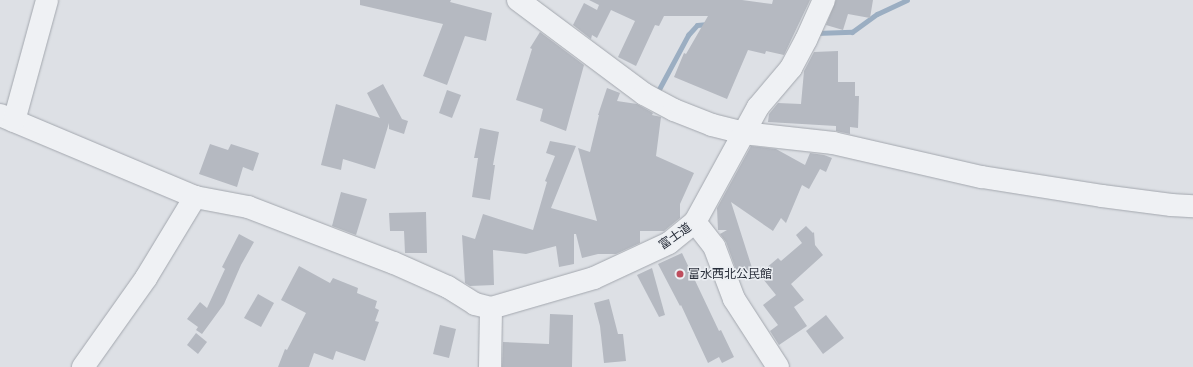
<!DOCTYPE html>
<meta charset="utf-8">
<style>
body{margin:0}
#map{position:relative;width:1193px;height:367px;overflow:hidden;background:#dde0e5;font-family:Mulish,"Noto Sans JP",sans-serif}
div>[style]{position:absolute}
.stream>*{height:5px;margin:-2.5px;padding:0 2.5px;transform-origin:2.5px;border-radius:2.5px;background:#9baec2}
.building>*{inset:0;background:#b5b9c1}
.roads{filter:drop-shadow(0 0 1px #a3a7ae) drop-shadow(0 0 1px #a3a7ae)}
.minor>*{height:22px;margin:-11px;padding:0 11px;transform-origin:11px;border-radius:11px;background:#eff1f4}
.dots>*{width:11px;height:11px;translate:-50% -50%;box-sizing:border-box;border:2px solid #eceff3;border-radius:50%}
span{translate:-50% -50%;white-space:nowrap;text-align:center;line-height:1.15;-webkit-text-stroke:3px #eceff3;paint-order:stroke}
.street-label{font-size:12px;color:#282e3a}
.poi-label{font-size:12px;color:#282e3a}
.left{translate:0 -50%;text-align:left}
</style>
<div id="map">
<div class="stream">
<i style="left:816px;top:33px;width:36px;rotate:-2deg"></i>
<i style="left:852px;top:32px;width:31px;rotate:-36deg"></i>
<i style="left:877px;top:14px;width:33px;rotate:-25deg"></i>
<i style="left:655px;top:90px;width:3px;rotate:18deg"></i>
<i style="left:658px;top:91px;width:64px;rotate:-61.8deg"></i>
<i style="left:688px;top:35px;width:13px;rotate:-48deg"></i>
<i style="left:697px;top:25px;width:11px;rotate:-5deg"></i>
</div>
<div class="building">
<i style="clip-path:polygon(360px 0,451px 0,450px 2px,492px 13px,486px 41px,465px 36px,447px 85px,423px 76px,443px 24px,360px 5px)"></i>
<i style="clip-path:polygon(589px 0,742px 0,772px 4px,773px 0,810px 0,784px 55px,766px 51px,765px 54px,748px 50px,727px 99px,674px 77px,684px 53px,686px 54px,708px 16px,664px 16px,659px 26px,655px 25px,636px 66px,618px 57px,635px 21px,611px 10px,597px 38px,592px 35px,591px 39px,573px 25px,584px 3px,597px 10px,599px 5px)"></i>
<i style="clip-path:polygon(836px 0,873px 0,870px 18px,848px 14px,843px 30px,826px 25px)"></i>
<i style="clip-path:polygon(540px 32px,584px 65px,566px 131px,540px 121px,543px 109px,516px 100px,532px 49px,530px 48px)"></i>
<i style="clip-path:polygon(838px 51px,838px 82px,855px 82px,855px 96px,859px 96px,858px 128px,850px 127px,850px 134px,836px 131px,836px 126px,768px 122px,769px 114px,778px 103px,801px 104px,804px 71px,814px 52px)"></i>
<i style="clip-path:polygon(383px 84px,402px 119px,408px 121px,404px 134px,389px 129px,389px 123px,375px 169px,343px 159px,341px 170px,321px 165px,336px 104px,380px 118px,367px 93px)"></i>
<i style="clip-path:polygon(607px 88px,620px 93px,617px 101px,637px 104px,653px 113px,652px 115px,661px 117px,656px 156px,694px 173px,680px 204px,680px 218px,664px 231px,640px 231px,640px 243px,616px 254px,598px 254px,582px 258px,576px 234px,574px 234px,574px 264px,559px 267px,556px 246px,526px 254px,493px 250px,494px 285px,470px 286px,465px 283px,462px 235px,475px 239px,483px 214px,533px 230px,547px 182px,545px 181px,555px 156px,546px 153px,550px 141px,576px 146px,551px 208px,597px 221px,578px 148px,590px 152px,599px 115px,598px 115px)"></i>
<i style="clip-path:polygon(447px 90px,461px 95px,452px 118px,439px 113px)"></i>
<i style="clip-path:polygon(480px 128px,499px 132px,493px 165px,495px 165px,490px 200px,472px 197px,478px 158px,474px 158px)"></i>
<i style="clip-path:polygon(210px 144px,228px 150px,231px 144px,259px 153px,253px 171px,243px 167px,237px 187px,199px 174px)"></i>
<i style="clip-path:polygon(751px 146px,776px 149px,805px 165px,810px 153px,824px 155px,832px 158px,826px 172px,820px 169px,809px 189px,802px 185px,786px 223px,781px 218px,773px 231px,731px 202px,753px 271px,738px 275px,726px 242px,720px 234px,727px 230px,718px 230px,717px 208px)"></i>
<i style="clip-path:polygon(341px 192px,367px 199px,356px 235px,332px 226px)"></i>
<i style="clip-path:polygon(426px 212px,427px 253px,405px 253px,404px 231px,390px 231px,389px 213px)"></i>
<i style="clip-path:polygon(806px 226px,813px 233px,814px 232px,815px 245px,823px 255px,791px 284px,804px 300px,794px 307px,807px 326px,779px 345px,770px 331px,778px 325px,763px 305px,776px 295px,759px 274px,778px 258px,781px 261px,802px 243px,796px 235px)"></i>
<i style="clip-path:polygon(239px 234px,254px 242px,241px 265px,224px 304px,202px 334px,196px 330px,198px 327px,187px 319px,200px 302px,207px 308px,225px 269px,222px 267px)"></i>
<i style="clip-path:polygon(682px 253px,719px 331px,721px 330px,734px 357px,722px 363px,719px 357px,708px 363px,681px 305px,680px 306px,658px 264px)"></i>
<i style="clip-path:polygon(299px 266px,330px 283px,333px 278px,358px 288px,357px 293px,377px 301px,375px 308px,379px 310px,375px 321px,379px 322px,365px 361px,336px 351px,333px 360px,314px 353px,309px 367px,278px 367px,285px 349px,287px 350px,306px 313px,281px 300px)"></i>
<i style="clip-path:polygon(652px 268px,665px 315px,659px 317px,637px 275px)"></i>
<i style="clip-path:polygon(258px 294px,274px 303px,261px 327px,244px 318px)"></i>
<i style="clip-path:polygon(609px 299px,618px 334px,623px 334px,626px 361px,604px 363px,600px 326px,594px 303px)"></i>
<i style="clip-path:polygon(550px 314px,573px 315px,572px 367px,502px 367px,503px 342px,549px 344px)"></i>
<i style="clip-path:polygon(826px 315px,844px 338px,823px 354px,806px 331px)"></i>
<i style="clip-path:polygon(440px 325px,456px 329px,449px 358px,433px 354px)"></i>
<i style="clip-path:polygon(196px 333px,207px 342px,198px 354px,187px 345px)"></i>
</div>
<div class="roads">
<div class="minor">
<i style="left:518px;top:0;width:157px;rotate:36.7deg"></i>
<i style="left:644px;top:94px;width:34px;rotate:28deg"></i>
<i style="left:674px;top:110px;width:41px;rotate:21.5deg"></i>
<i style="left:712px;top:125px;width:32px;rotate:14deg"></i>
<i style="left:743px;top:133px;width:91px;rotate:6.3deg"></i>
<i style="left:833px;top:143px;width:153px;rotate:12.9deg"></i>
<i style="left:982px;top:177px;width:121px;rotate:9deg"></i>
<i style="left:1102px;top:196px;width:70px;rotate:7.4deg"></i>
<i style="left:1171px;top:205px;width:22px;rotate:3deg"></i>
<i style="left:0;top:115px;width:212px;rotate:22.8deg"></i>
<i style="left:195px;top:197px;width:54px;rotate:10.7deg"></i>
<i style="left:248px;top:207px;width:156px;rotate:21deg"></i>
<i style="left:394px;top:263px;width:59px;rotate:24deg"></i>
<i style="left:448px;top:287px;width:32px;rotate:32deg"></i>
<i style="left:475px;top:304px;width:16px;rotate:14deg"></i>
<i style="left:14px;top:121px;width:125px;rotate:-74.7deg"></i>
<i style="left:695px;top:222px;width:31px;rotate:52deg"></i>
<i style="left:714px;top:246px;width:57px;rotate:69.3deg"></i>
<i style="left:734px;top:299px;width:81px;rotate:57.1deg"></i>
<i style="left:83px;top:367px;width:109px;rotate:-54.7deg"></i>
<i style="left:146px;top:278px;width:95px;rotate:-58.8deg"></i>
<i style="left:490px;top:367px;width:59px;rotate:-89deg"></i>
<i style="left:491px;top:308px;width:107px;rotate:-16.2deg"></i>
<i style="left:594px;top:278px;width:83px;rotate:-25deg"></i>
<i style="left:669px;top:243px;width:33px;rotate:-39deg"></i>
<i style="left:695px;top:222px;width:131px;rotate:-61.3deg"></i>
<i style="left:758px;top:107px;width:51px;rotate:-49.8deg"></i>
<i style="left:791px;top:68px;width:32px;rotate:-62deg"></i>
<i style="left:806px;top:40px;width:44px;rotate:-65.8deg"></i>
</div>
</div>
<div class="dots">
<i style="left:680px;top:274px;background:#be4e5e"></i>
</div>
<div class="street-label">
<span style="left:675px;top:236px;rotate:-35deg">富士道</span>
</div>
<div class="poi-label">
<span class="left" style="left:688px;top:274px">富水西北公民館</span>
</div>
</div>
